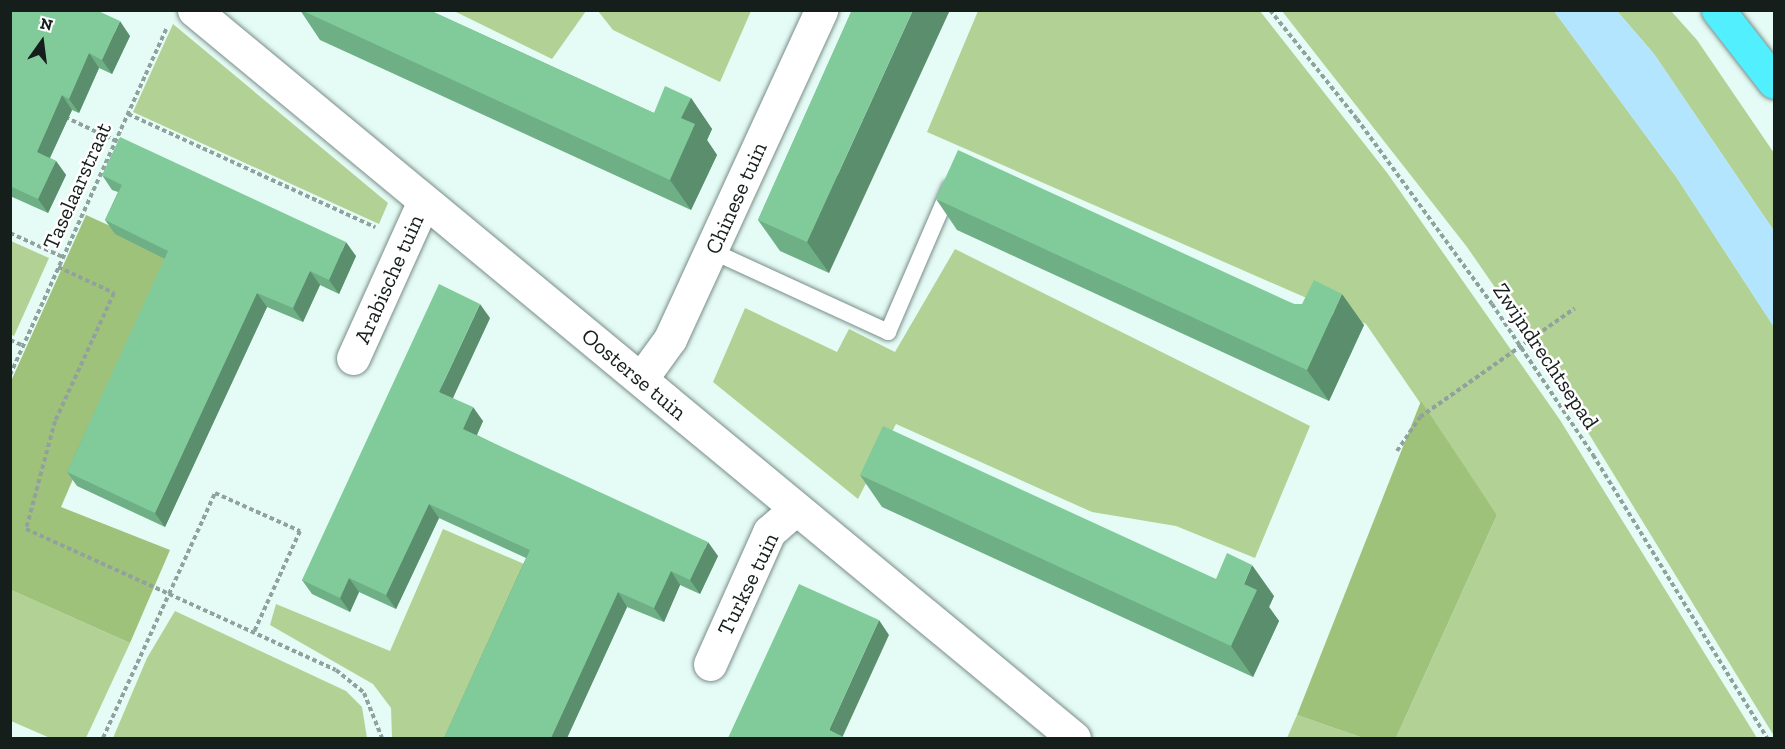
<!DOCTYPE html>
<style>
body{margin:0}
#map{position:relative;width:1785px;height:749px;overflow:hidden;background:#e5fbf5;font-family:"Zilla Slab",serif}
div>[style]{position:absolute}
.green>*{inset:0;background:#b2d194}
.forest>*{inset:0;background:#9fc27b}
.water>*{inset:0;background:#b3e5fe}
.path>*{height:4px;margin-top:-2px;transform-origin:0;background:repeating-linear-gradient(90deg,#91a19d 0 4.5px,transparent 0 7.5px)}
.roads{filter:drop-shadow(0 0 2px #798d88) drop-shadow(0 0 2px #798d88)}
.lane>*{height:16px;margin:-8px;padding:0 8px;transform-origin:8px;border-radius:8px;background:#fff}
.street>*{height:33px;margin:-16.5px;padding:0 16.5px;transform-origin:16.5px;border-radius:16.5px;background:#fff}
.highway>*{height:33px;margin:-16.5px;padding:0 16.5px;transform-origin:16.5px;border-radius:16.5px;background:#52f0ff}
.wall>*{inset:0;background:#6faf85}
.shaded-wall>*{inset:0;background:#5a8e6c}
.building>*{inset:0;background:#81cb9b}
span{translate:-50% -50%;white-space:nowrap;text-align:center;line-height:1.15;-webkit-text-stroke:5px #fff;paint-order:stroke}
.street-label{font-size:22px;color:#161e1c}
.frame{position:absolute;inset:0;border:12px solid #161e1c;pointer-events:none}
.north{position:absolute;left:12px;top:12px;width:60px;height:60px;-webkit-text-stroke:4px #fff;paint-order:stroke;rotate:14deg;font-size:16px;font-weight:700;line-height:24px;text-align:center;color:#161e1c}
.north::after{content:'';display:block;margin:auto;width:21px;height:27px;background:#161e1c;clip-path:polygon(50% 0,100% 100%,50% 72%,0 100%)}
</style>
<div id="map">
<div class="green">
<i style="clip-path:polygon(454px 11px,586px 10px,586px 11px,552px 59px)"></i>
<i style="clip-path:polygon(598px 11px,598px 10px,751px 11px,720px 82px,613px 30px)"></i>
<i style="clip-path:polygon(978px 11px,1260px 11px,1388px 174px,1560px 420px,1757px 738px,1396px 738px,1497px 515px,1366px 324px,927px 132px)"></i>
<i style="clip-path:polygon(1282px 11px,1554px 11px,1677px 178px,1774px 327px,1774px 736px,1532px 341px,1467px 247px)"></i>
<i style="clip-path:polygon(1617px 11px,1671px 11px,1697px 40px,1774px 153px,1774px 231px,1654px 54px)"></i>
<i style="clip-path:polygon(173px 24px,388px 203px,379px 224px,133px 112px)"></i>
<i style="clip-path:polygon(11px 241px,49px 258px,14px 336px,10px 334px)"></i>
<i style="clip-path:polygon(955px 249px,1310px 426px,1255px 558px,1176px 526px,1092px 512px,896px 424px,858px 499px,713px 382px,745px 308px,837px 352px,849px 329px,895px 352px)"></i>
<i style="clip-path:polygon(443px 529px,531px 567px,452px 738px,392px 738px,391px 708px,373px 684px,270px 625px,276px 604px,390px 651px)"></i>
<i style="clip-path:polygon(11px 590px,130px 643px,86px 738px,50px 738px,11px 721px)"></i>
<i style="clip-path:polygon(175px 611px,346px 691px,362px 707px,367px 738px,113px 738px,147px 658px)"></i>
<i style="clip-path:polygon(1297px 715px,1363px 738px,1287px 738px)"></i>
</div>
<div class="forest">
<i style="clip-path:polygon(86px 215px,170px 253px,61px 507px,170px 550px,130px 643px,11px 590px,11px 381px)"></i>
<i style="clip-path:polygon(1421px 401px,1497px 515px,1396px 738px,1363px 738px,1297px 715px)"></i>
</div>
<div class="water">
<i style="clip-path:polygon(1554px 11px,1617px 11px,1654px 54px,1774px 231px,1774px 327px,1677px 178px)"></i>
</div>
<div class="path">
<i style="left:1270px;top:10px;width:139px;rotate:51.4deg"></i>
<i style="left:1357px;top:119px;width:229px;rotate:53.9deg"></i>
<i style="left:1492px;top:304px;width:182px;rotate:56.2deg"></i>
<i style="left:1593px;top:455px;width:332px;rotate:58.4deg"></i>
<i style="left:128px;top:114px;width:272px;rotate:24.6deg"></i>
<i style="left:65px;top:117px;width:56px;rotate:25.2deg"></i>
<i style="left:10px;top:233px;width:58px;rotate:24.4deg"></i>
<i style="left:58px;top:267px;width:62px;rotate:24.9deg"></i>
<i style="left:114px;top:293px;width:141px;rotate:114.7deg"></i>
<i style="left:55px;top:421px;width:112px;rotate:105deg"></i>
<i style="left:26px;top:529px;width:157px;rotate:24.4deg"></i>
<i style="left:169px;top:594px;width:111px;rotate:-65.5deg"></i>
<i style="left:215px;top:493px;width:93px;rotate:24.1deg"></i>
<i style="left:300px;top:531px;width:111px;rotate:114.5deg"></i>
<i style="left:10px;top:340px;width:15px;rotate:23deg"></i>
<i style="left:10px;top:375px;width:381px;rotate:-65.7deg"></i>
<i style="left:1397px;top:451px;width:41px;rotate:-55.9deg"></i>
<i style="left:1420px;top:417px;width:189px;rotate:-35.1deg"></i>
<i style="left:103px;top:738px;width:158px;rotate:-65.4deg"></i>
<i style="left:169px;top:594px;width:183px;rotate:24.5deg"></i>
<i style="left:336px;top:670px;width:36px;rotate:39deg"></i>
<i style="left:364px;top:693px;width:48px;rotate:68.2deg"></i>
</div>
<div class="roads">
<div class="lane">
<i style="left:712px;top:251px;width:194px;rotate:24.7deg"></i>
<i style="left:888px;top:332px;width:157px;rotate:-66.7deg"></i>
</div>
<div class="street">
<i style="left:194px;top:10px;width:1142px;rotate:39.6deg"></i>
<i style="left:353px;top:358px;width:172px;rotate:-65.7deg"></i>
<i style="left:641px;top:379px;width:49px;rotate:-54.1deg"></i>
<i style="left:670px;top:339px;width:362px;rotate:-65.3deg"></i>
<i style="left:710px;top:664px;width:145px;rotate:-65.9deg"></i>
<i style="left:769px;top:532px;width:33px;rotate:-41deg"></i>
</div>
<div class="highway">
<i style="left:1718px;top:10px;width:91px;rotate:52.1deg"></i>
</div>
</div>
<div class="wall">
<i style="clip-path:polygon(10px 10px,130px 36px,112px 74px,99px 68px,79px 113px,72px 110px,50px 158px,56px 161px,66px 175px,48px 213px,10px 196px)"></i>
<i style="clip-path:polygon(300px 10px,429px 10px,654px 113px,691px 98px,712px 129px,707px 140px,717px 155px,691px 210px,320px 40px)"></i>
<i style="clip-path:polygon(852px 10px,829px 273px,780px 251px,758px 220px)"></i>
<i style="clip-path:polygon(102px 175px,356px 256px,339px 294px,320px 285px,303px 322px,267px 307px,165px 527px,77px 486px,67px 472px,165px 259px,115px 234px,105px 220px,118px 192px,112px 190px)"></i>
<i style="clip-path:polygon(936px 199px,1294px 304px,1364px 325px,1329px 401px,957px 230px)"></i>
<i style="clip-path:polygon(490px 318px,453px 398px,483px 421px,477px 435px,718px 556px,700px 594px,680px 585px,664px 622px,627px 607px,567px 738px,444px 738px,526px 558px,439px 518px,396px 609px,359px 592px,350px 612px,312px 594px,302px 580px)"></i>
<i style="clip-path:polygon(860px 475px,1274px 596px,1269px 607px,1279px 621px,1253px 677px,882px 507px)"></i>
</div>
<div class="shaded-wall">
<i style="clip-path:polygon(913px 10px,950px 10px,829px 273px,807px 242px)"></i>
<i style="clip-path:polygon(120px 21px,130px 36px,112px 74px,102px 60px)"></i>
<i style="clip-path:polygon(89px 53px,99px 68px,79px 113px,69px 99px)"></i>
<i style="clip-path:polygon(62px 95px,72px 110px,46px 166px,37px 152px)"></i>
<i style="clip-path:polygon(691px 98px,712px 129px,707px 140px,717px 155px,691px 210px,670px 180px,681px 118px)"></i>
<i style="clip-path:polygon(56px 161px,66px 175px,48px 213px,38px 199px)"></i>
<i style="clip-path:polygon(346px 242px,356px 256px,339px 294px,329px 280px)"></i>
<i style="clip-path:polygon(310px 271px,320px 285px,303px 322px,293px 308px)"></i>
<i style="clip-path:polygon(257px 293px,267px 307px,165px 527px,155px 513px)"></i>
<i style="clip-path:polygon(1342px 294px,1364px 325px,1329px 401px,1307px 370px)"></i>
<i style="clip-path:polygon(480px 304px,490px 318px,449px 406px,439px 392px)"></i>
<i style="clip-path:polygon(473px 407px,483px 421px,473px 443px,463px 429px)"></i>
<i style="clip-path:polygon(429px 504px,439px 518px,396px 609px,386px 595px)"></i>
<i style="clip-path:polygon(708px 542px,718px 556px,700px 594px,690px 580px)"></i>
<i style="clip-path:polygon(1252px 565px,1274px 596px,1269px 607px,1279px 621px,1253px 677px,1231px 646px,1244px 584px)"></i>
<i style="clip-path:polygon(671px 571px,680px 585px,664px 622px,654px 608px)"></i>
<i style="clip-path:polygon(349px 578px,359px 592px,350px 612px,340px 598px)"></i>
<i style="clip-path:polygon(618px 592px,627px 607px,567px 738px,551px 738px)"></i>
<i style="clip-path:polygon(879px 620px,889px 635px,842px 738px,829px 730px)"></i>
</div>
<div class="building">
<i style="clip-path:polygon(10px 10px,96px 10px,120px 21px,102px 60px,89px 53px,69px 99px,62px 95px,37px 152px,56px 161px,38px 199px,10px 186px)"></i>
<i style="clip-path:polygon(301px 10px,429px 10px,654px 113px,665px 86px,691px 98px,681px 118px,695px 124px,670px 180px)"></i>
<i style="clip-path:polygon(852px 10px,913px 10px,807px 242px,758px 220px)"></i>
<i style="clip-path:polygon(120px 137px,346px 242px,329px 280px,310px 271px,293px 308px,257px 293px,155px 513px,67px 472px,168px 251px,105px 220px,122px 185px,102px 175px)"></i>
<i style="clip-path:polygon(958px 150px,1294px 304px,1302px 304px,1314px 280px,1342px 294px,1307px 370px,936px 199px)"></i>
<i style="clip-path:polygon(439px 284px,480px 304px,439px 392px,473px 407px,463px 429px,708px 542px,690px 580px,671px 571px,654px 608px,618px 592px,551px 738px,444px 738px,530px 550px,429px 504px,386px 595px,349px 578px,340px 598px,302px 580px)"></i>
<i style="clip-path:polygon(883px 426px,1216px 579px,1227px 553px,1252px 565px,1244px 584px,1257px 590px,1231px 646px,860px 475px)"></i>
<i style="clip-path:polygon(799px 584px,879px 620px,829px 730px,846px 738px,728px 738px)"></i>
</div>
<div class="street-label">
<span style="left:77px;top:186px;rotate:-66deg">Taselaarstraat</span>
<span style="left:736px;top:198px;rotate:-66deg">Chinese tuin</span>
<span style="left:389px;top:279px;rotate:-66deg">Arabische tuin</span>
<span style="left:1546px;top:356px;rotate:56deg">Zwijndrechtsepad</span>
<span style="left:634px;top:374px;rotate:40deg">Oosterse tuin</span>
<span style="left:748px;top:584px;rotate:-64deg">Turkse tuin</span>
</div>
<div class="frame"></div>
<div class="north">N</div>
</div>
